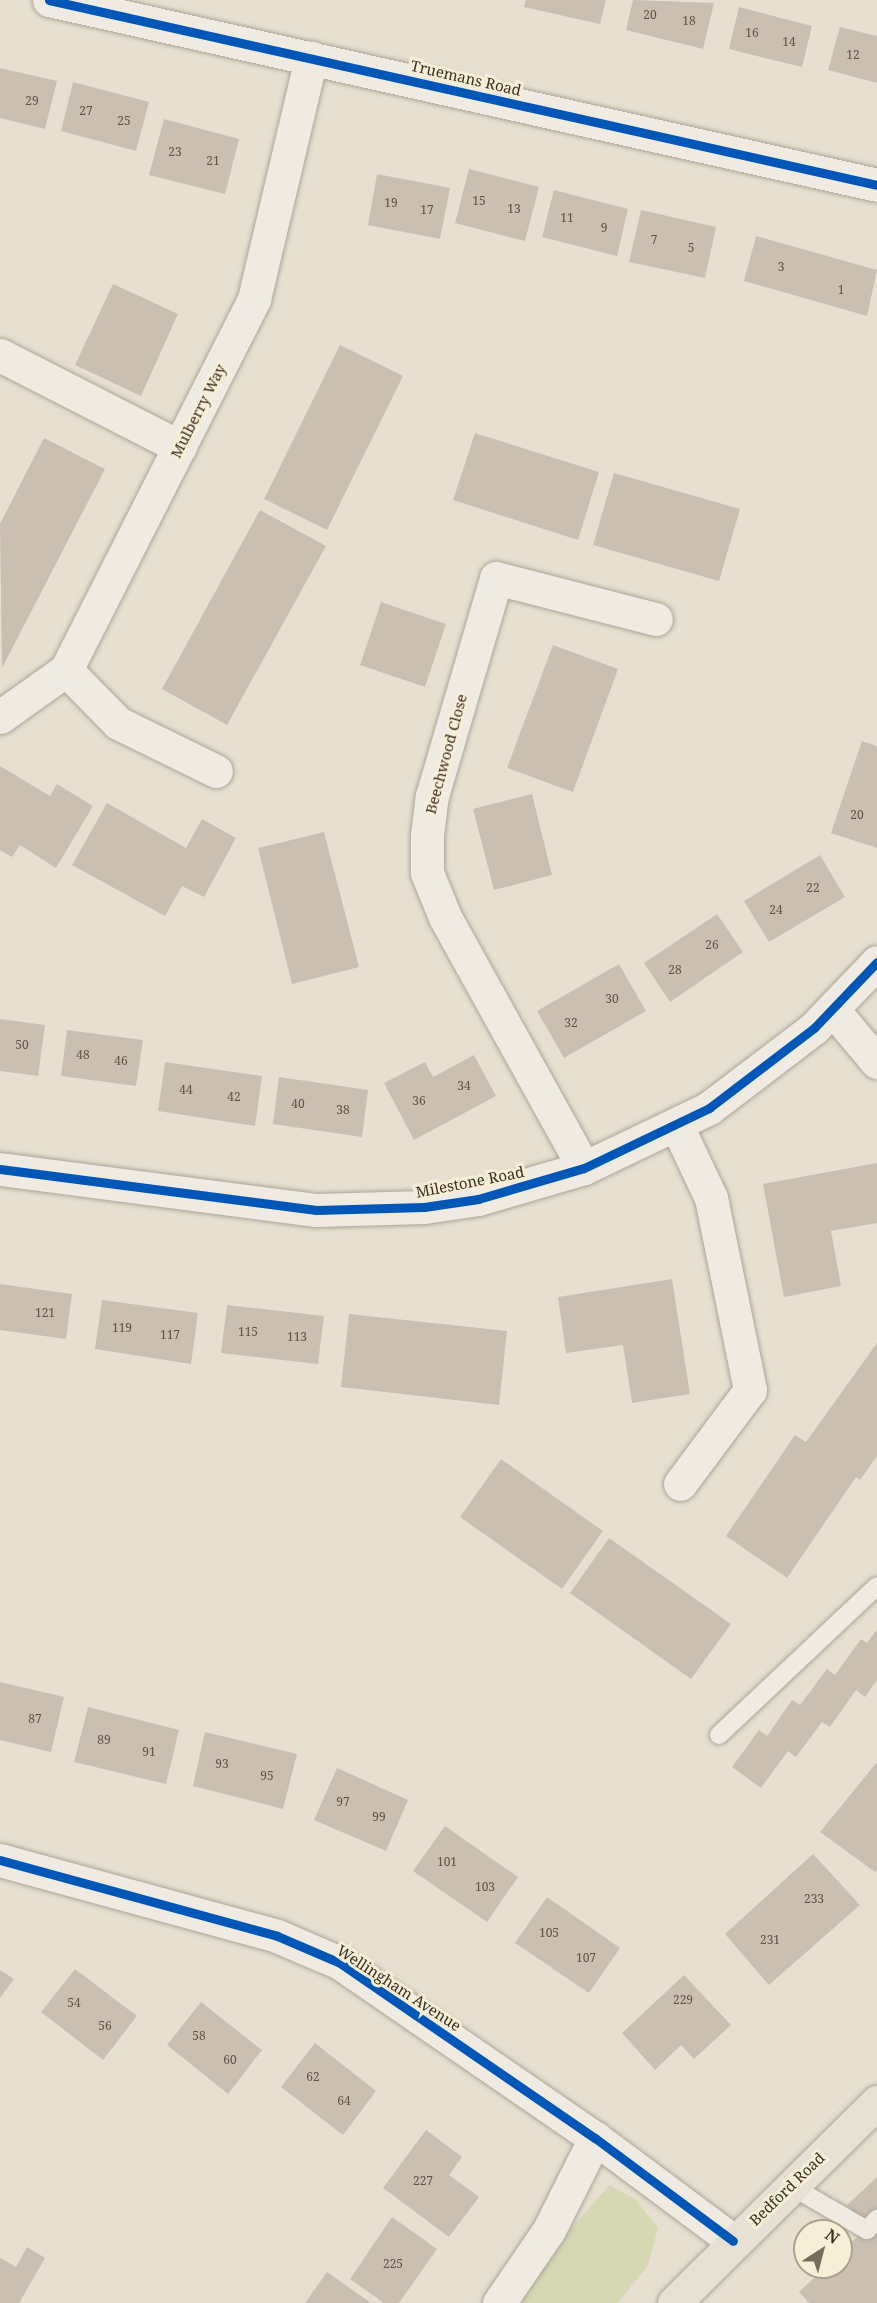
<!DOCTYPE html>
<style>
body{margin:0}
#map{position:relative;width:877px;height:2303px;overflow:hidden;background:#e7e0d1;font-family:"Noto Serif",serif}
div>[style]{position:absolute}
.green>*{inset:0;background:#d6d7b3}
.building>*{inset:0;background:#cbbfb2}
.roads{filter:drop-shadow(0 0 2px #ada599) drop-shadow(0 0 2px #ada599)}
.lane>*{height:18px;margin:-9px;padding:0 9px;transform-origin:9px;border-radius:9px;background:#efebe3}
.street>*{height:33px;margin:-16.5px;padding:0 16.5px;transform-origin:16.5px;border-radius:16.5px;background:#efebe3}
.primary>*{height:33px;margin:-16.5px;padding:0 16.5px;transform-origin:16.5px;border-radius:16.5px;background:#e6e1d4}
.cycleway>*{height:9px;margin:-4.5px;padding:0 4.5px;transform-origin:4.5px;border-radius:4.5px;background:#0057b8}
span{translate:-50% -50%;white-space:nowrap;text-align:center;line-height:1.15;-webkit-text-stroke:6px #f7eed8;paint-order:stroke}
.number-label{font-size:12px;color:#605244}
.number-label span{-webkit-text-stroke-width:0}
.street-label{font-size:15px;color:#3d2e20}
.north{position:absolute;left:793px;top:2219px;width:60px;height:60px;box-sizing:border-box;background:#f7eed8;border:2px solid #ada18e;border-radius:50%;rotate:36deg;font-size:16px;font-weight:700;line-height:24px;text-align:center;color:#3d2e20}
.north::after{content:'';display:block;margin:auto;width:21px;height:27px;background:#786c5e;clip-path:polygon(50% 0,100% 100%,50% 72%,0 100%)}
</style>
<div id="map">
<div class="green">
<i style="clip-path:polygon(610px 2185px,636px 2200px,658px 2228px,648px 2265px,618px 2303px,517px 2303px,564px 2236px)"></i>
</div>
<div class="building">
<i style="clip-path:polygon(526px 0,606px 0,600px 24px,524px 7px)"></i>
<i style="clip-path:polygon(633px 0,714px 3px,703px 49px,626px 30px)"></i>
<i style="clip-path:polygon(739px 7px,812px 26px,802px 67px,729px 49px)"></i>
<i style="clip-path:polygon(840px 27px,877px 36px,877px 83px,828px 70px)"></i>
<i style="clip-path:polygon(0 68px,57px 81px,45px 129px,0 118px)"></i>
<i style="clip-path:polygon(73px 82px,149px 102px,136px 151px,61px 131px)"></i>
<i style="clip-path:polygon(164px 119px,239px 139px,225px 194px,149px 175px)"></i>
<i style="clip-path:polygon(469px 169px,539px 187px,525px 241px,455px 223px)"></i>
<i style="clip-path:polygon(377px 174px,450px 188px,440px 239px,368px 225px)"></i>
<i style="clip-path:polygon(554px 190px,628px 209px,617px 256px,542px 237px)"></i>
<i style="clip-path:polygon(641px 210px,716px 227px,705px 278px,629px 262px)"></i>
<i style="clip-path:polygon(756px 236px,877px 270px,867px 316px,744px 281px)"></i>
<i style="clip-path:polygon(113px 284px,178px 314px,141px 396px,75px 365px)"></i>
<i style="clip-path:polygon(340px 345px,403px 376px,327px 530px,264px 499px)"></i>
<i style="clip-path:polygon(475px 433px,599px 472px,578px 540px,453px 500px)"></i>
<i style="clip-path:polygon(44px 438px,105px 469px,2px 668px,0 524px)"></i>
<i style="clip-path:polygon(614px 473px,740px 509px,719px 581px,593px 545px)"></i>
<i style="clip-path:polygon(260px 510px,326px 546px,227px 725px,162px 689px)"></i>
<i style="clip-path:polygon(381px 602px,446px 624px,425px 687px,360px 665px)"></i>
<i style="clip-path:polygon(553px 645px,618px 669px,573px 792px,507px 768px)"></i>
<i style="clip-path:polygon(862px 741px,877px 746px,877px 848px,831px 833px)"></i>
<i style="clip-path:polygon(0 766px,50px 796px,57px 784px,93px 806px,56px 868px,20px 845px,12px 857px,0 850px)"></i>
<i style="clip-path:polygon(532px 794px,552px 875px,494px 890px,473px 809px)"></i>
<i style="clip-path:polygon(107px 803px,186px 848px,202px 819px,236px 838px,204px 897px,182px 886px,165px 916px,72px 865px)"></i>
<i style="clip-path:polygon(324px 832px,359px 967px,292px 984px,258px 848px)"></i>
<i style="clip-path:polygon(820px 855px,845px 897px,769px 942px,744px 901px)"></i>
<i style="clip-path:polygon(717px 914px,743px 952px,670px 1002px,644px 963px)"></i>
<i style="clip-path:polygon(619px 964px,646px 1011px,564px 1058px,537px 1011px)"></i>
<i style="clip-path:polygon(0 1019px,45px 1025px,38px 1076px,0 1071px)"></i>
<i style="clip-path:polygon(67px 1030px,143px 1040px,136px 1086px,61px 1076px)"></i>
<i style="clip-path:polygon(474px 1055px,496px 1096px,414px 1140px,384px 1083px,425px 1062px,433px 1077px)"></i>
<i style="clip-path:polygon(165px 1062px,262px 1076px,255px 1126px,158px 1111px)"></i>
<i style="clip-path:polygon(279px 1077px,368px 1090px,362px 1137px,273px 1124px)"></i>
<i style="clip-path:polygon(877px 1163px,877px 1223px,831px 1231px,841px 1286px,784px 1297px,763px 1184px)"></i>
<i style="clip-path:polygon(672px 1279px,690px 1394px,632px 1403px,623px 1345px,566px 1353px,558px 1297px)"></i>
<i style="clip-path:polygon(0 1284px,72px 1294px,66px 1339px,0 1330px)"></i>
<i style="clip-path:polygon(102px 1300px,198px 1313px,191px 1364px,95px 1349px)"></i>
<i style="clip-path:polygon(227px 1305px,324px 1316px,318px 1364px,221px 1353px)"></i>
<i style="clip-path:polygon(349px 1314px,507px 1331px,499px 1405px,341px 1387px)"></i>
<i style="clip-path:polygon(877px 1343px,877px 1456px,860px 1480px,856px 1477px,787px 1578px,726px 1536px,795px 1435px,806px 1442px)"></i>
<i style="clip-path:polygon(501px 1459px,603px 1531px,562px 1589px,460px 1517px)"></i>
<i style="clip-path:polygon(609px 1538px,731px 1624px,691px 1679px,570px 1593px)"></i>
<i style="clip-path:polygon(877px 1629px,877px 1680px,865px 1697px,856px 1690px,830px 1727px,822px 1722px,796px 1757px,788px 1751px,761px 1788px,732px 1767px,759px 1730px,767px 1736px,792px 1700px,800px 1705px,827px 1669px,835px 1675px,861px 1639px,867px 1643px)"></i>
<i style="clip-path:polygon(0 1682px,64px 1697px,51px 1752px,0 1740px)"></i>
<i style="clip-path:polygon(88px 1707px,179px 1730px,166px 1784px,74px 1762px)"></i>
<i style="clip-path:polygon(205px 1732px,297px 1754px,283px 1809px,193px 1786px)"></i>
<i style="clip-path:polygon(877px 1762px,877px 1869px,875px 1872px,820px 1832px)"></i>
<i style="clip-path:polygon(337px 1768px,408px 1800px,386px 1851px,314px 1820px)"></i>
<i style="clip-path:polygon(445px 1826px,518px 1877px,487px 1922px,413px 1871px)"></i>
<i style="clip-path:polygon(813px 1854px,860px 1905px,769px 1985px,725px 1934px)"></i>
<i style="clip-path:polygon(547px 1897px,620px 1948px,589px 1993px,515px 1943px)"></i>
<i style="clip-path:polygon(75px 1969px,137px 2016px,103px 2060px,41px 2012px)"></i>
<i style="clip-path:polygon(0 1970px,14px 1979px,0 1998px)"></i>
<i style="clip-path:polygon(684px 1975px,731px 2025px,694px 2059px,681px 2045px,655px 2070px,622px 2033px)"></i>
<i style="clip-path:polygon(201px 2002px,262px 2050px,228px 2094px,167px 2045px)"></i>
<i style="clip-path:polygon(315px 2043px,376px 2091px,343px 2135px,281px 2087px)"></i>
<i style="clip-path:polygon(426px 2130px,462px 2157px,449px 2175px,479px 2197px,449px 2237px,383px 2188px)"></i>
<i style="clip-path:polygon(877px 2177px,877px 2303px,809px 2303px,799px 2292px,826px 2267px,841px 2267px,841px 2252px,868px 2227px,847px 2205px)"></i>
<i style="clip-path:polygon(392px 2217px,437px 2249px,399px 2303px,384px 2303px,350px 2279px)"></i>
<i style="clip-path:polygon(27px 2247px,45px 2258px,19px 2303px,0 2303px,0 2258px,16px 2267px)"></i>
<i style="clip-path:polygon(327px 2272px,371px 2303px,305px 2303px)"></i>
</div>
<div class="roads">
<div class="lane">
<i style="left:719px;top:1735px;width:217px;rotate:-43.3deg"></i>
<i style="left:791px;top:2186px;width:88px;rotate:30.1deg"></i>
<i style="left:867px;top:2230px;width:15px;rotate:-48deg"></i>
</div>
<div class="street">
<i style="left:49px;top:0;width:848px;rotate:12.59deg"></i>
<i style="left:0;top:355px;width:202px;rotate:27.1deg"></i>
<i style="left:66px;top:670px;width:74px;rotate:45.5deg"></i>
<i style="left:118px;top:723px;width:109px;rotate:26.1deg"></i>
<i style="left:0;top:717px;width:81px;rotate:-35.5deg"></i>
<i style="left:66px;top:670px;width:416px;rotate:-63.1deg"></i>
<i style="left:254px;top:299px;width:248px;rotate:-76.7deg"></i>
<i style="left:833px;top:1010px;width:68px;rotate:49.8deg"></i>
<i style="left:677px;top:1126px;width:80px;rotate:64.7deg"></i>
<i style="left:711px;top:1198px;width:196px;rotate:78.5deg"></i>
<i style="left:750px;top:1390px;width:117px;rotate:126.7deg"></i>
<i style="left:584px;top:1168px;width:287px;rotate:-119deg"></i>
<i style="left:445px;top:917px;width:48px;rotate:-112.2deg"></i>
<i style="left:427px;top:873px;width:38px;rotate:-90deg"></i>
<i style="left:427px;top:835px;width:39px;rotate:-83deg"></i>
<i style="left:432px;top:796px;width:227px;rotate:-73.6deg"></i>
<i style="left:496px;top:578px;width:165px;rotate:14.4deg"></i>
<i style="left:0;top:1169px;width:319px;rotate:7.4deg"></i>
<i style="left:316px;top:1210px;width:108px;rotate:-1.6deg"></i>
<i style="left:424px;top:1207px;width:55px;rotate:-8.4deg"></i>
<i style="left:478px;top:1199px;width:110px;rotate:-16.3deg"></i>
<i style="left:584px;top:1168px;width:139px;rotate:-25.6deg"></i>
<i style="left:709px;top:1108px;width:132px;rotate:-37.3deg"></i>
<i style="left:814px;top:1028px;width:91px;rotate:-46.3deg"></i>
<i style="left:0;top:1860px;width:287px;rotate:15.3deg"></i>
<i style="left:277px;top:1936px;width:69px;rotate:23.2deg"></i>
<i style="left:340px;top:1963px;width:309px;rotate:34.5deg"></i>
<i style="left:595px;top:2138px;width:172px;rotate:36.7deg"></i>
<i style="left:499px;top:2303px;width:88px;rotate:-55.6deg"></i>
<i style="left:549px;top:2230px;width:103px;rotate:-63.4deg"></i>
</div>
<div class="primary">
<i style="left:674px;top:2303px;width:286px;rotate:-44.7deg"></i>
</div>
</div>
<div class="cycleway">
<i style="left:49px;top:0;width:848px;rotate:12.59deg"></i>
<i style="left:0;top:1169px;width:319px;rotate:7.4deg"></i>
<i style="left:316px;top:1210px;width:108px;rotate:-1.6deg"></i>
<i style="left:424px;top:1207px;width:55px;rotate:-8.4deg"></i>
<i style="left:478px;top:1199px;width:110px;rotate:-16.3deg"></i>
<i style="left:584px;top:1168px;width:139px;rotate:-25.6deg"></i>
<i style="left:709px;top:1108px;width:132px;rotate:-37.3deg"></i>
<i style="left:814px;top:1028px;width:91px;rotate:-46.3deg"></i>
<i style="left:0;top:1860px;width:287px;rotate:15.3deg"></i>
<i style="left:277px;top:1936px;width:69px;rotate:23.2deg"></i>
<i style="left:340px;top:1963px;width:309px;rotate:34.5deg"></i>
<i style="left:595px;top:2138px;width:172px;rotate:36.7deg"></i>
</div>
<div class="number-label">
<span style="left:650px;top:15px">20</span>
<span style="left:689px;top:21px">18</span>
<span style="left:752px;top:33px">16</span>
<span style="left:789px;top:42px">14</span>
<span style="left:853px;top:55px">12</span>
<span style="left:32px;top:101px">29</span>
<span style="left:86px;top:111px">27</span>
<span style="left:124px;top:121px">25</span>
<span style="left:175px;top:152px">23</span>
<span style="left:213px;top:161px">21</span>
<span style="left:479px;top:201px">15</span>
<span style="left:391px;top:203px">19</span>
<span style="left:514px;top:209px">13</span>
<span style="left:427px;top:210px">17</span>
<span style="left:567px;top:218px">11</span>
<span style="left:604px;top:228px">9</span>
<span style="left:654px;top:240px">7</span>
<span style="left:691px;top:248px">5</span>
<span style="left:781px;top:267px">3</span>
<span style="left:841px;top:290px">1</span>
<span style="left:857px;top:815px">20</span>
<span style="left:813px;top:888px">22</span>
<span style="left:776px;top:910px">24</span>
<span style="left:712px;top:945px">26</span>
<span style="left:675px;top:970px">28</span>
<span style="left:612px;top:999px">30</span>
<span style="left:571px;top:1023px">32</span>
<span style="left:22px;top:1045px">50</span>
<span style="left:83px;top:1055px">48</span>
<span style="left:121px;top:1061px">46</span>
<span style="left:464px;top:1086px">34</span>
<span style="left:186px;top:1090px">44</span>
<span style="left:234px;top:1097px">42</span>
<span style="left:419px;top:1101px">36</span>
<span style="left:298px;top:1104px">40</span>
<span style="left:343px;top:1110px">38</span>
<span style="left:45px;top:1313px">121</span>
<span style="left:122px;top:1328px">119</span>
<span style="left:248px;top:1332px">115</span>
<span style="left:170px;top:1335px">117</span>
<span style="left:297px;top:1337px">113</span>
<span style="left:35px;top:1719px">87</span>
<span style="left:104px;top:1740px">89</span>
<span style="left:149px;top:1752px">91</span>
<span style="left:222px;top:1764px">93</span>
<span style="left:267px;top:1776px">95</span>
<span style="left:343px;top:1802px">97</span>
<span style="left:379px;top:1817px">99</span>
<span style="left:447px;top:1862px">101</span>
<span style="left:485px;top:1887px">103</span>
<span style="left:814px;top:1899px">233</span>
<span style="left:549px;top:1933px">105</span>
<span style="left:770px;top:1940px">231</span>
<span style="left:586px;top:1958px">107</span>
<span style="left:683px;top:2000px">229</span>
<span style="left:74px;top:2003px">54</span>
<span style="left:105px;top:2026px">56</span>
<span style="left:199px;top:2036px">58</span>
<span style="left:230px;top:2060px">60</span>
<span style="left:313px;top:2077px">62</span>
<span style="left:344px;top:2101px">64</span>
<span style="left:423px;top:2181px">227</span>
<span style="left:393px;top:2264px">225</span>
</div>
<div class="street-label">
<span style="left:466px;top:78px;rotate:13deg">Truemans Road</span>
<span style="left:198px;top:411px;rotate:-63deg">Mulberry Way</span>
<span style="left:446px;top:754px;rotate:-75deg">Beechwood Close</span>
<span style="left:470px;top:1182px;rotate:-11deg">Milestone Road</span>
<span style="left:399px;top:1988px;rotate:33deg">Wellingham Avenue</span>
<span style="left:787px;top:2189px;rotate:-44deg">Bedford Road</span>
</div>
<div class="north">N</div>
</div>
